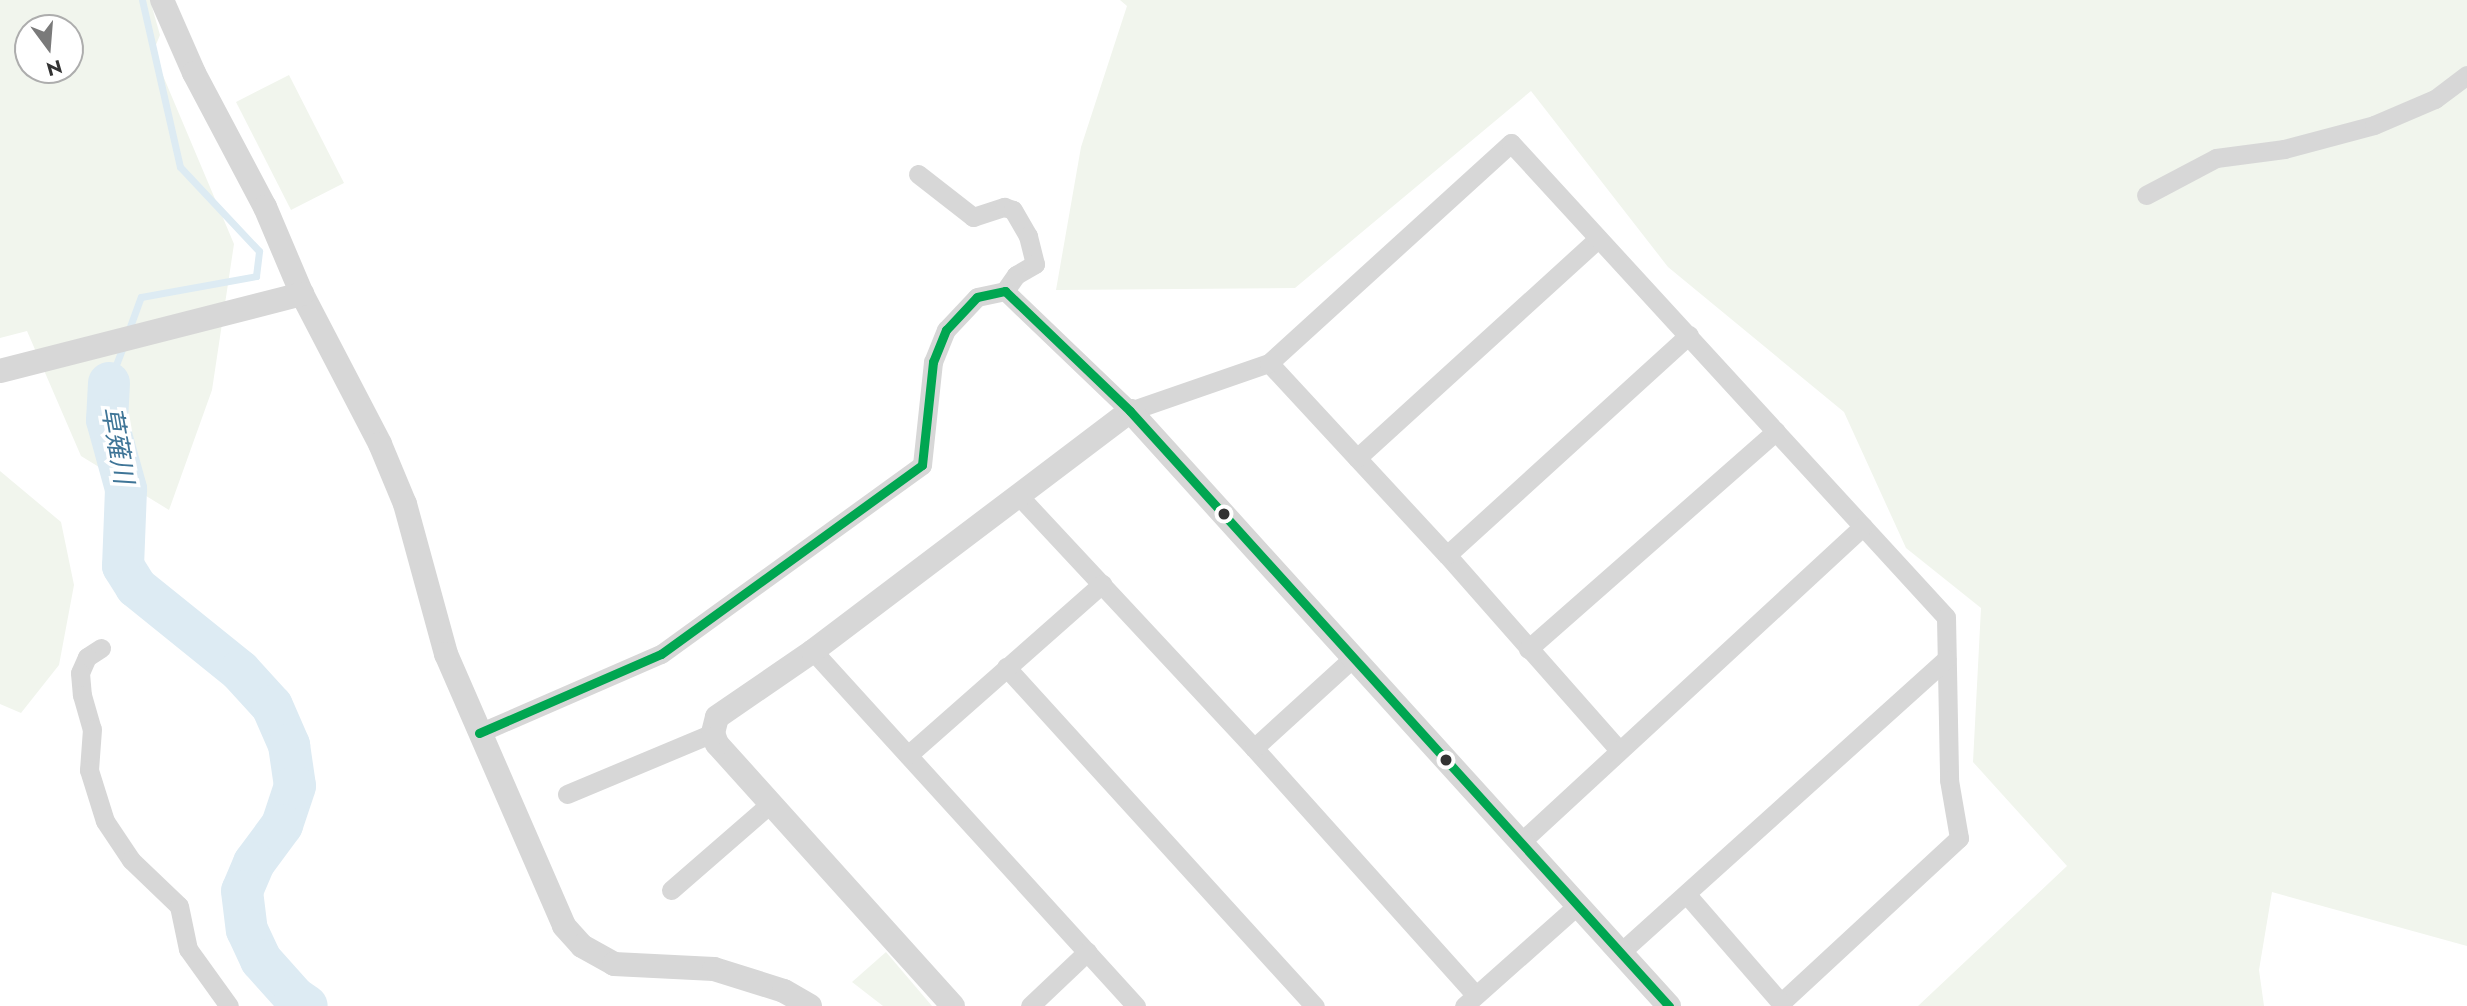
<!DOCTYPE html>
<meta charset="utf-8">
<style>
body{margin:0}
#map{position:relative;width:2467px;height:1006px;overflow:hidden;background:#fff;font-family:Jost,"Noto Sans JP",sans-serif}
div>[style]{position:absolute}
.green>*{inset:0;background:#f1f5ed}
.stream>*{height:7px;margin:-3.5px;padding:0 3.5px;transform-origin:3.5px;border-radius:3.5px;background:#ddebf3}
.river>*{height:42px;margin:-21px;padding:0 21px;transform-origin:21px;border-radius:21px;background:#ddebf3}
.minor>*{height:19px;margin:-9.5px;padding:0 9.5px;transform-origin:9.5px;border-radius:9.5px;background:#d7d7d7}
.tertiary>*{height:24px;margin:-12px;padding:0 12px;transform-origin:12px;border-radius:12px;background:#d7d7d7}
.bus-1>*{height:9px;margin:-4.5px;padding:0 4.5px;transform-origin:4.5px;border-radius:4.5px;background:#00a651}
.dots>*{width:19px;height:19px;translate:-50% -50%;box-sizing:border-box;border:4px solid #fff;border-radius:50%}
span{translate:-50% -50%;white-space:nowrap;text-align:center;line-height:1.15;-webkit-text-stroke:7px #fff;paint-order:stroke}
.water-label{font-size:26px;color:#3f7597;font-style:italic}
.north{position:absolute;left:14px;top:14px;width:70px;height:70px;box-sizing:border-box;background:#fff;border:2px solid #adadad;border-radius:50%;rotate:164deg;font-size:19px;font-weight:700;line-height:28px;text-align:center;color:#333}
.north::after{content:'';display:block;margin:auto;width:24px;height:32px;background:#7a7a7a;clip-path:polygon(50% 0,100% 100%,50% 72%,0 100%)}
</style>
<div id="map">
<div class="green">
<i style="clip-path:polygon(evenodd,0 0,150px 0,160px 35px,153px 52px,234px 244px,212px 390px,169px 510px,81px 456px,27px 331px,0 338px,0 0,28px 28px,70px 28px,70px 70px,28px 70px,28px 28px)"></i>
<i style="clip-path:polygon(1120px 0,2467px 0,2467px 946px,2272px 892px,2259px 970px,2264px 1006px,1918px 1006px,2067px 866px,1973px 762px,1981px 608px,1906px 548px,1844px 412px,1668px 267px,1531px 91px,1295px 288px,1056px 290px,1081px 147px,1127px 6px)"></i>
<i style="clip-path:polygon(289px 75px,344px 183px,291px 210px,236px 102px)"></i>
<i style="clip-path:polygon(0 471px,61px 522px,74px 585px,59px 665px,21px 713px,0 704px)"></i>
<i style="clip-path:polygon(886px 952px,932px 1006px,883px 1006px,852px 982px)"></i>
</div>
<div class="stream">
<i style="left:128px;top:332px;width:37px;rotate:-70deg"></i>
<i style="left:141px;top:297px;width:117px;rotate:-10.3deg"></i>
<i style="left:256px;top:276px;width:25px;rotate:-83deg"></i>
<i style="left:259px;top:251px;width:115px;rotate:-133.2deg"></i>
<i style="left:180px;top:167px;width:171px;rotate:-102.8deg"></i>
<i style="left:109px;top:383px;width:40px;rotate:-69deg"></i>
</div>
<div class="river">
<i style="left:109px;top:383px;width:37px;rotate:93deg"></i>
<i style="left:107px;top:420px;width:72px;rotate:74.6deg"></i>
<i style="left:126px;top:489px;width:77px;rotate:92.2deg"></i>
<i style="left:123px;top:566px;width:25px;rotate:58deg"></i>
<i style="left:136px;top:587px;width:134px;rotate:38.9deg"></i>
<i style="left:240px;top:671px;width:47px;rotate:47.6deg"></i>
<i style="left:272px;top:706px;width:43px;rotate:66.4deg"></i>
<i style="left:289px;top:745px;width:41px;rotate:81.7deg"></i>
<i style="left:295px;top:786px;width:41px;rotate:108.4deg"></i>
<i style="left:282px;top:825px;width:47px;rotate:126.4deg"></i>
<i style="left:254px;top:863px;width:30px;rotate:113deg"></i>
<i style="left:242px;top:891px;width:39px;rotate:83deg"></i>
<i style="left:247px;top:930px;width:33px;rotate:65deg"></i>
<i style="left:261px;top:960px;width:51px;rotate:48.2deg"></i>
<i style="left:295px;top:998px;width:14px;rotate:34deg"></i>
</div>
<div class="minor">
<i style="left:918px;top:174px;width:70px;rotate:38deg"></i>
<i style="left:973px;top:217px;width:33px;rotate:-18deg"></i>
<i style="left:1004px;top:207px;width:9px;rotate:18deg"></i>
<i style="left:1013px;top:210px;width:30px;rotate:60deg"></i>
<i style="left:1028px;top:236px;width:29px;rotate:76deg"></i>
<i style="left:1035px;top:264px;width:22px;rotate:150deg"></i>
<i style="left:1016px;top:275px;width:19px;rotate:125deg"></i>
<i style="left:2146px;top:195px;width:79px;rotate:-27.9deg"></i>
<i style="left:2216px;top:158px;width:69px;rotate:-7.5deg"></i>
<i style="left:2284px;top:149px;width:93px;rotate:-14.9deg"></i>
<i style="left:2374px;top:125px;width:66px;rotate:-23.1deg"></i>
<i style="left:2435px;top:99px;width:40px;rotate:-37deg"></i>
<i style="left:1269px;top:363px;width:262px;rotate:47.2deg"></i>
<i style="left:1447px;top:555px;width:260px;rotate:48.6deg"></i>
<i style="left:1357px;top:458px;width:326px;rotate:-42.3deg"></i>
<i style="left:1019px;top:496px;width:345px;rotate:47deg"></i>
<i style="left:1254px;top:748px;width:332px;rotate:48.1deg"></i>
<i style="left:1447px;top:555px;width:327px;rotate:-42.3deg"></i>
<i style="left:101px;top:648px;width:17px;rotate:147deg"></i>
<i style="left:87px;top:657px;width:17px;rotate:114deg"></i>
<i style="left:80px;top:673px;width:22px;rotate:85deg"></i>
<i style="left:82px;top:695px;width:35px;rotate:74deg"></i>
<i style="left:92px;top:729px;width:41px;rotate:94.2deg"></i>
<i style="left:89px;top:770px;width:53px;rotate:72.6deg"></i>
<i style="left:105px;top:821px;width:47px;rotate:56.3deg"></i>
<i style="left:131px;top:860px;width:66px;rotate:43.8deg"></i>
<i style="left:179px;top:906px;width:44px;rotate:78.2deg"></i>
<i style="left:188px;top:949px;width:70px;rotate:54.3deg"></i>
<i style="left:1528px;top:649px;width:330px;rotate:-41.3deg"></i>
<i style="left:813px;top:651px;width:480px;rotate:47.7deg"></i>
<i style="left:1006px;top:667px;width:459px;rotate:47.7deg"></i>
<i style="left:479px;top:733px;width:198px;rotate:-23.5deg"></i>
<i style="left:661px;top:654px;width:322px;rotate:-35.9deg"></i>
<i style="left:922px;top:465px;width:104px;rotate:-83.9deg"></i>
<i style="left:933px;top:362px;width:35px;rotate:-68deg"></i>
<i style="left:946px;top:330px;width:45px;rotate:-46.8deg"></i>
<i style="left:977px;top:297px;width:29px;rotate:-12deg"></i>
<i style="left:1005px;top:291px;width:173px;rotate:43.8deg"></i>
<i style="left:1130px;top:411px;width:147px;rotate:-19.1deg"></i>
<i style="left:1269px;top:363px;width:327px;rotate:-42.3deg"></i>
<i style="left:1511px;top:143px;width:643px;rotate:47.46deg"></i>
<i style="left:1946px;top:617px;width:163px;rotate:88.9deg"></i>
<i style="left:1949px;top:780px;width:59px;rotate:80.2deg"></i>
<i style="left:1959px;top:838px;width:243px;rotate:137.2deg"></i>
<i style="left:1781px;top:1003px;width:143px;rotate:-131deg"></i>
<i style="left:1254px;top:748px;width:134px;rotate:-42.3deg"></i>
<i style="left:908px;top:755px;width:259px;rotate:-41.4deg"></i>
<i style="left:567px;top:794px;width:158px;rotate:-22.7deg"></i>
<i style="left:1522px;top:841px;width:464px;rotate:-42.7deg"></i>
<i style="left:671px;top:890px;width:131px;rotate:-41deg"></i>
<i style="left:1621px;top:952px;width:438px;rotate:-42deg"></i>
<i style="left:1030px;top:1006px;width:79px;rotate:-43.5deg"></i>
<i style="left:1464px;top:1006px;width:154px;rotate:-41.6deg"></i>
</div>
<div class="tertiary">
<i style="left:162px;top:0;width:80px;rotate:66.3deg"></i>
<i style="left:194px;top:73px;width:152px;rotate:62.1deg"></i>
<i style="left:265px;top:207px;width:95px;rotate:67deg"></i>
<i style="left:302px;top:294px;width:169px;rotate:62.5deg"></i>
<i style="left:380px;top:444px;width:65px;rotate:67.4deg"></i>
<i style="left:405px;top:504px;width:156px;rotate:74.7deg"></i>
<i style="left:446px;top:654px;width:296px;rotate:66.5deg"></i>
<i style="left:564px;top:926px;width:27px;rotate:48deg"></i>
<i style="left:582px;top:946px;width:37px;rotate:29deg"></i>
<i style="left:614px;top:964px;width:100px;rotate:2.9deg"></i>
<i style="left:714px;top:969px;width:73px;rotate:17.4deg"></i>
<i style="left:784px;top:991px;width:30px;rotate:30deg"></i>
<i style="left:0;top:371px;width:312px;rotate:-14.3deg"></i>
<i style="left:953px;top:1006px;width:353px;rotate:-132deg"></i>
<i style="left:717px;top:744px;width:12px;rotate:-110deg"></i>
<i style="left:713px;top:733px;width:16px;rotate:-76deg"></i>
<i style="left:717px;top:717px;width:116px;rotate:-34.5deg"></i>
<i style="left:813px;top:651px;width:398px;rotate:-37.1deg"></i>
<i style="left:1130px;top:411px;width:803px;rotate:47.83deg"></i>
</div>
<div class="bus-1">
<i style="left:479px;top:733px;width:198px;rotate:-23.5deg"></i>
<i style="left:661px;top:654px;width:322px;rotate:-35.9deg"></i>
<i style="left:922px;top:465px;width:104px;rotate:-83.9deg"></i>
<i style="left:933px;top:362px;width:35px;rotate:-68deg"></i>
<i style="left:946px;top:330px;width:45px;rotate:-46.8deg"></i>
<i style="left:977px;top:297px;width:29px;rotate:-12deg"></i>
<i style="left:1005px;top:291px;width:173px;rotate:43.8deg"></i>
<i style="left:1130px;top:411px;width:803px;rotate:47.83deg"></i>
</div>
<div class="dots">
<i style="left:1224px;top:514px;background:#333"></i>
<i style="left:1446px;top:760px;background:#333"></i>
</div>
<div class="water-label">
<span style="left:117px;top:445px;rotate:80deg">草薙川</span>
</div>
<div class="north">N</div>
</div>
